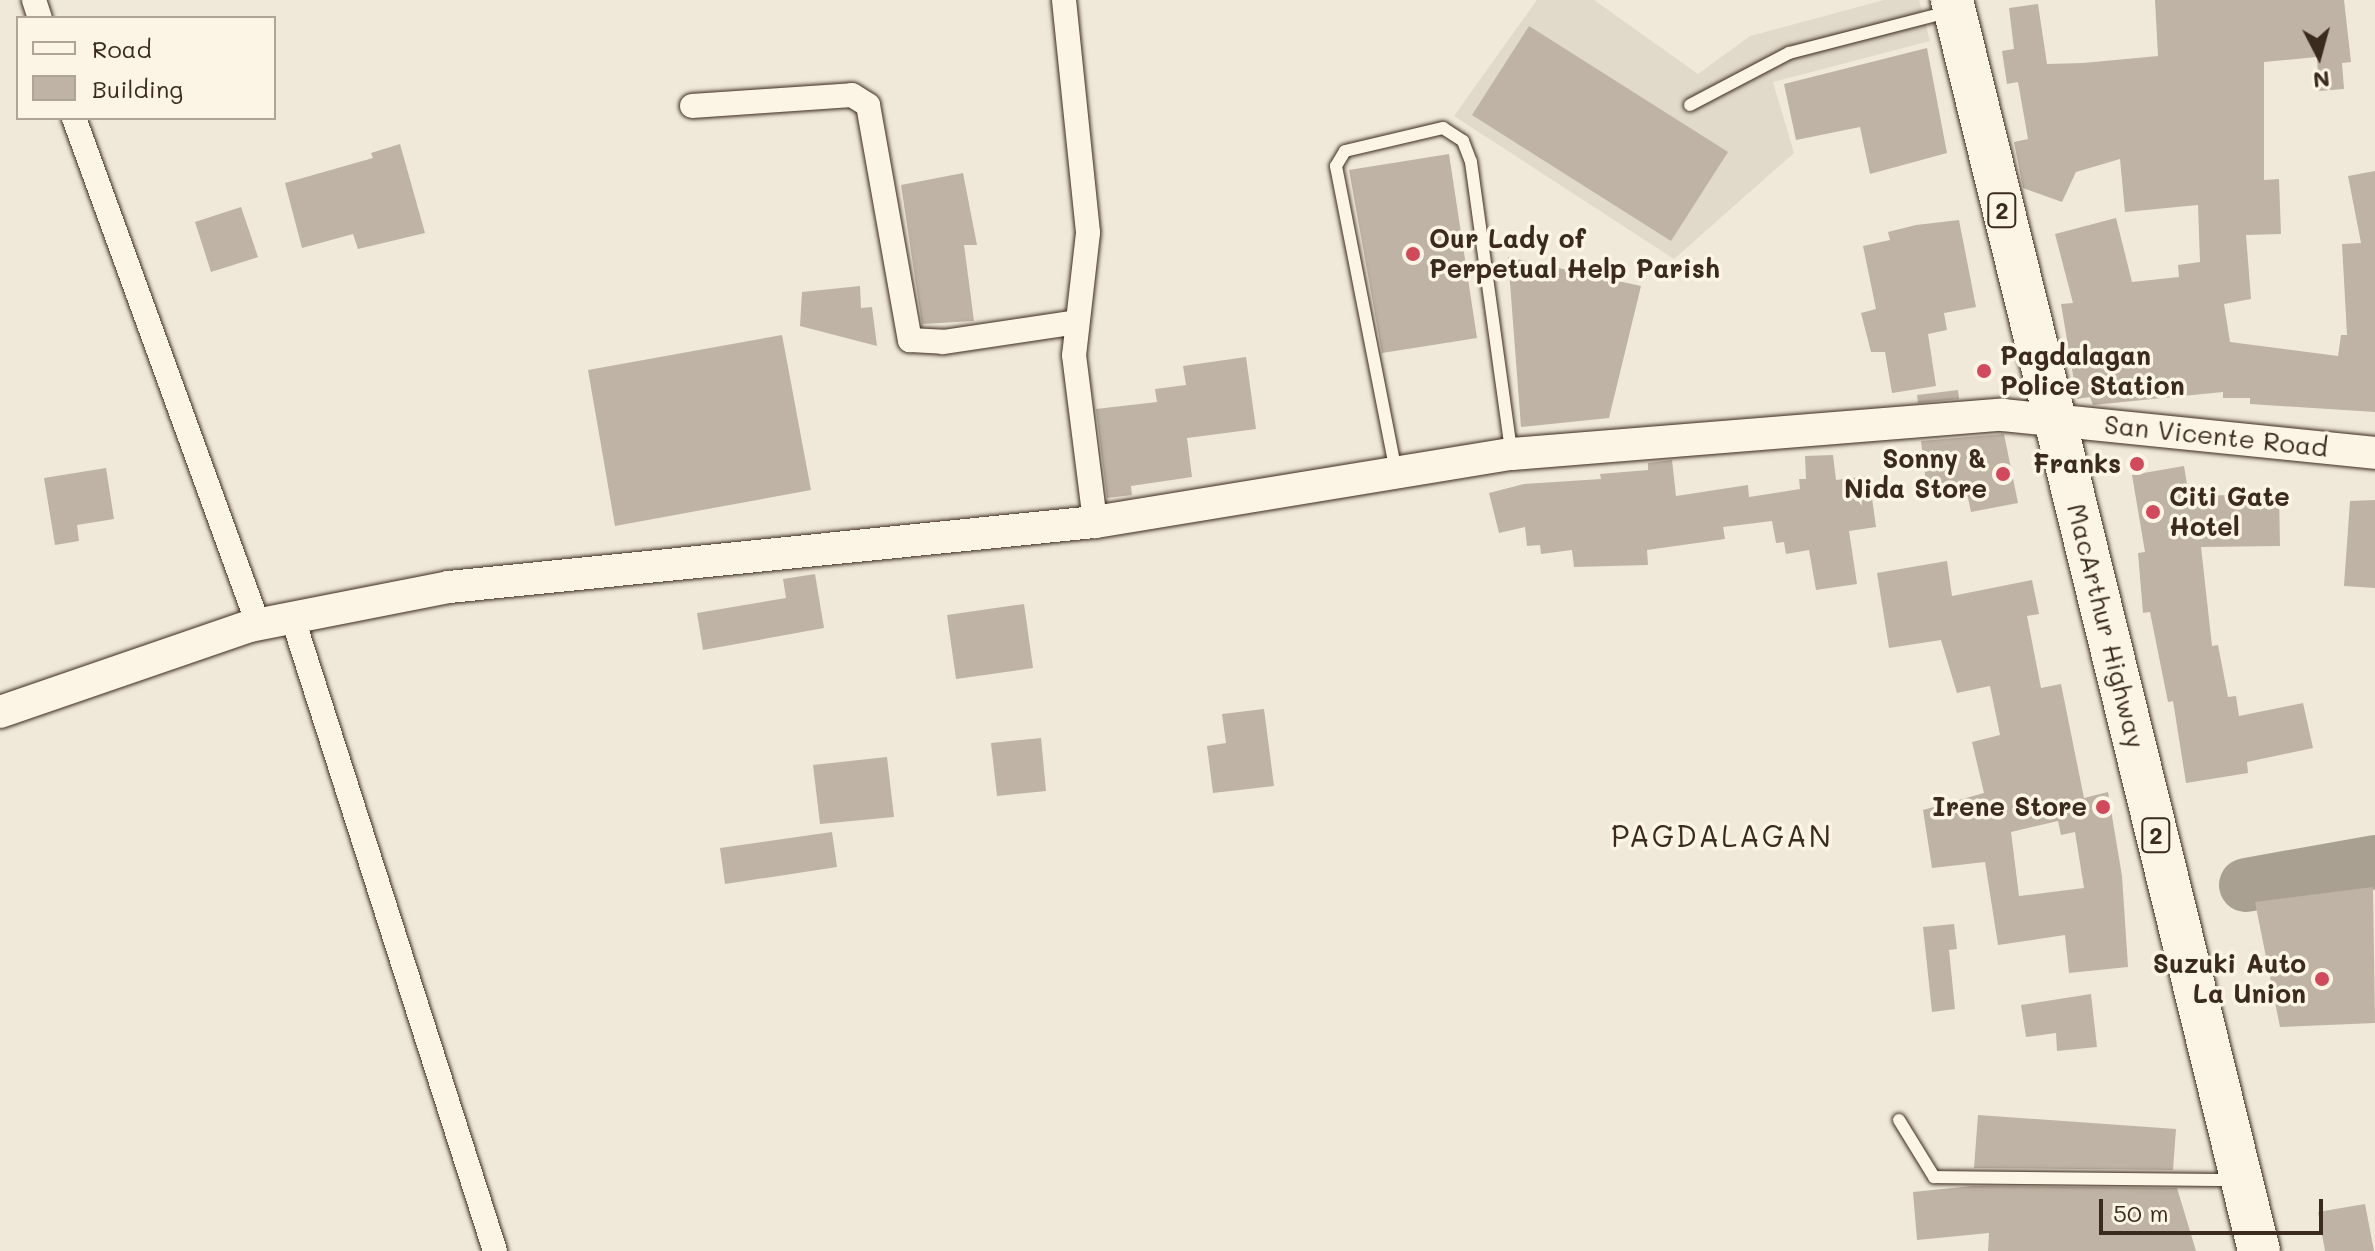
<!DOCTYPE html>
<style>
body{margin:0}
#map{position:relative;width:2375px;height:1251px;overflow:hidden;background:#f0e9d9;font-family:Mali,sans-serif}
div>[style]{position:absolute}
.built>*{inset:0;background:#e1d9c9}
.river>*{height:54px;margin:-27px;padding:0 27px;transform-origin:27px;border-radius:27px;background:#aaa091}
.building>*{inset:0;background:#beb3a4}
.roads{filter:drop-shadow(0 0 2px #3b2a1e) drop-shadow(0 0 2px #3b2a1e)}
.lane>*{height:12px;margin:-6px;padding:0 6px;transform-origin:6px;border-radius:6px;background:#fcf5e5}
.street>*{height:24px;margin:-12px;padding:0 12px;transform-origin:12px;border-radius:12px;background:#fcf5e5}
.secondary>*{height:32px;margin:-16px;padding:0 16px;transform-origin:16px;border-radius:16px;background:#fcf5e5}
.highway>*{height:42px;margin:-21px;padding:0 21px;transform-origin:21px;border-radius:21px;background:#fcf5e5}
.dots>*{width:22px;height:22px;translate:-50% -50%;box-sizing:border-box;border:4px solid #fcf5e5;border-radius:50%}
span{translate:-50% -50%;white-space:nowrap;text-align:center;line-height:1.15;-webkit-text-stroke:7px #fcf5e5;paint-order:stroke}
.shield-label span{padding:2px 6px;background:#fcf5e5;border:2px solid;border-radius:6px;-webkit-text-stroke-width:0}
.shield-label{font-size:24px;color:#3b2a1e;font-weight:700}
.poi-label{font-size:26px;color:#3b2a1e;font-weight:700}
.left{translate:0 -50%;text-align:left}
.right{translate:-100% -50%;text-align:right}
.street-label{font-size:26px;color:#3b2a1e}
.quarter-label{font-size:30px;color:#3b2a1e;letter-spacing:2px}
.legend{position:absolute;left:16px;top:16px;width:260px;height:104px;box-sizing:border-box;background:#fcf5e5;border:2px solid #afa495;margin:0;padding:10px 14px;list-style:none;font-size:24px;color:#3b2a1e}
.legend li{display:flex;align-items:center;gap:16px;height:40px}
.legend b{width:40px;border:2px solid #afa495}
.north{position:absolute;left:2279px;top:16px;width:80px;height:80px;-webkit-text-stroke:6px #fcf5e5;paint-order:stroke;rotate:174deg;font-size:22px;font-weight:700;line-height:32px;text-align:center;color:#3b2a1e}
.north::after{content:'';display:block;margin:auto;width:28px;height:36px;background:#3b2a1e;clip-path:polygon(50% 0,100% 100%,50% 72%,0 100%)}
.scale{position:absolute;left:2099px;top:1199px;width:224px;height:36px;box-sizing:border-box;border:4px solid #3b2a1e;border-top:0;padding-left:10px;font-size:24px;line-height:28px;white-space:nowrap;color:#3b2a1e;-webkit-text-stroke:6px #fcf5e5;paint-order:stroke}
</style>
<div id="map">
<div class="built">
<i style="clip-path:polygon(1537px 0,1594px 0,1698px 74px,1750px 36px,1884px 0,1919px 0,1930px 41px,1773px 82px,1794px 153px,1674px 259px,1454px 116px)"></i>
</div>
<div class="river">
<i style="left:2246px;top:885px;width:131px;rotate:-10.1deg"></i>
</div>
<div class="building">
<i style="clip-path:polygon(2155px 0,2344px 0,2351px 62px,2342px 63px,2344px 89px,2319px 91px,2317px 57px,2264px 62px,2264px 180px,2279px 179px,2281px 234px,2246px 235px,2251px 299px,2224px 304px,2230px 342px,2338px 356px,2341px 335px,2347px 335px,2342px 244px,2361px 243px,2348px 176px,2375px 171px,2375px 412px,2250px 404px,2250px 398px,2223px 398px,2223px 392px,2093px 405px,2090px 397px,2077px 399px,2061px 304px,2073px 303px,2055px 234px,2116px 218px,2132px 282px,2179px 277px,2178px 265px,2200px 262px,2198px 205px,2125px 212px,2120px 159px,2076px 172px,2062px 202px,2023px 188px,2014px 142px,2028px 139px,2018px 82px,2007px 84px,2002px 51px,2014px 49px,2009px 8px,2038px 4px,2047px 64px,2083px 63px,2158px 56px)"></i>
<i style="clip-path:polygon(1529px 26px,1728px 152px,1671px 241px,1472px 115px)"></i>
<i style="clip-path:polygon(1927px 48px,1947px 153px,1870px 174px,1860px 127px,1796px 140px,1784px 84px)"></i>
<i style="clip-path:polygon(400px 144px,425px 233px,358px 249px,353px 234px,302px 248px,285px 183px,373px 158px,371px 153px)"></i>
<i style="clip-path:polygon(1449px 154px,1477px 338px,1382px 353px,1349px 170px)"></i>
<i style="clip-path:polygon(963px 173px,977px 245px,964px 245px,974px 321px,922px 324px,901px 185px)"></i>
<i style="clip-path:polygon(241px 207px,258px 257px,211px 272px,195px 222px)"></i>
<i style="clip-path:polygon(1959px 220px,1976px 307px,1944px 313px,1947px 330px,1928px 334px,1936px 386px,1892px 393px,1885px 352px,1871px 352px,1861px 313px,1876px 309px,1863px 246px,1890px 240px,1888px 232px,1916px 225px)"></i>
<i style="clip-path:polygon(1508px 257px,1641px 286px,1609px 418px,1521px 427px)"></i>
<i style="clip-path:polygon(860px 286px,861px 308px,872px 307px,877px 346px,800px 326px,802px 292px)"></i>
<i style="clip-path:polygon(782px 335px,811px 490px,615px 526px,588px 370px)"></i>
<i style="clip-path:polygon(1246px 357px,1256px 429px,1187px 438px,1192px 477px,1131px 486px,1132px 495px,1107px 498px,1096px 409px,1157px 402px,1155px 389px,1186px 385px,1183px 366px)"></i>
<i style="clip-path:polygon(1958px 390px,1959px 399px,1918px 403px,1917px 395px)"></i>
<i style="clip-path:polygon(2004px 434px,2018px 503px,1971px 512px,1965px 484px,1927px 491px,1921px 441px)"></i>
<i style="clip-path:polygon(1833px 455px,1836px 480px,1869px 476px,1876px 527px,1849px 531px,1857px 584px,1816px 590px,1809px 550px,1786px 554px,1784px 542px,1776px 543px,1772px 521px,1723px 527px,1725px 539px,1647px 550px,1648px 565px,1574px 567px,1572px 550px,1541px 554px,1540px 545px,1527px 546px,1525px 527px,1499px 533px,1489px 493px,1524px 484px,1601px 479px,1600px 474px,1648px 470px,1648px 463px,1672px 460px,1676px 496px,1748px 485px,1749px 497px,1800px 489px,1799px 479px,1806px 479px,1805px 456px)"></i>
<i style="clip-path:polygon(2184px 466px,2189px 496px,2279px 494px,2280px 546px,2201px 547px,2212px 646px,2218px 645px,2228px 697px,2236px 696px,2239px 716px,2303px 703px,2313px 748px,2247px 762px,2248px 773px,2186px 783px,2173px 701px,2168px 702px,2150px 612px,2143px 613px,2138px 553px,2145px 552px,2132px 475px)"></i>
<i style="clip-path:polygon(106px 468px,114px 519px,77px 525px,79px 541px,55px 545px,44px 478px)"></i>
<i style="clip-path:polygon(2375px 500px,2375px 588px,2344px 586px,2350px 501px)"></i>
<i style="clip-path:polygon(evenodd,1947px 561px,1952px 596px,2032px 580px,2039px 614px,2027px 616px,2041px 688px,2061px 684px,2084px 798px,2108px 792px,2122px 876px,2128px 967px,2069px 973px,2065px 935px,1998px 945px,1985px 862px,1932px 868px,1923px 810px,1984px 793px,1972px 742px,2000px 735px,1990px 686px,1957px 693px,1941px 640px,1889px 648px,1877px 573px,1947px 561px,2058px 821px,2061px 835px,2075px 832px,2084px 888px,2019px 896px,2011px 832px,2058px 821px)"></i>
<i style="clip-path:polygon(815px 574px,824px 628px,703px 650px,697px 613px,786px 598px,783px 579px)"></i>
<i style="clip-path:polygon(1024px 604px,1033px 668px,956px 679px,947px 615px)"></i>
<i style="clip-path:polygon(1264px 709px,1274px 786px,1213px 793px,1207px 746px,1226px 743px,1222px 714px)"></i>
<i style="clip-path:polygon(1041px 738px,1046px 791px,997px 796px,991px 743px)"></i>
<i style="clip-path:polygon(887px 757px,894px 817px,820px 824px,813px 765px)"></i>
<i style="clip-path:polygon(832px 832px,837px 867px,725px 884px,720px 848px)"></i>
<i style="clip-path:polygon(2373px 887px,2375px 1023px,2280px 1027px,2255px 902px)"></i>
<i style="clip-path:polygon(1954px 924px,1957px 949px,1949px 950px,1955px 1009px,1932px 1012px,1923px 927px)"></i>
<i style="clip-path:polygon(2091px 994px,2097px 1047px,2057px 1051px,2056px 1033px,2026px 1037px,2021px 1005px)"></i>
<i style="clip-path:polygon(1978px 1115px,2176px 1129px,2173px 1170px,1974px 1168px)"></i>
<i style="clip-path:polygon(1972px 1186px,2177px 1188px,2196px 1251px,1988px 1251px,1989px 1233px,1917px 1240px,1913px 1192px)"></i>
<i style="clip-path:polygon(2365px 1204px,2374px 1251px,2325px 1251px,2318px 1212px)"></i>
</div>
<div class="roads">
<div class="lane">
<i style="left:1690px;top:105px;width:112px;rotate:-27.7deg"></i>
<i style="left:1789px;top:53px;width:164px;rotate:-14.5deg"></i>
<i style="left:1396px;top:472px;width:312px;rotate:-101.1deg"></i>
<i style="left:1336px;top:166px;width:17px;rotate:-59deg"></i>
<i style="left:1345px;top:151px;width:101px;rotate:-13.2deg"></i>
<i style="left:1443px;top:128px;width:24px;rotate:33deg"></i>
<i style="left:1463px;top:141px;width:22px;rotate:69deg"></i>
<i style="left:1471px;top:162px;width:292px;rotate:82.1deg"></i>
<i style="left:1899px;top:1120px;width:67px;rotate:58.4deg"></i>
<i style="left:1934px;top:1177px;width:302px;rotate:0.6deg"></i>
</div>
<div class="street">
<i style="left:34px;top:0;width:19px;rotate:72deg"></i>
<i style="left:1064px;top:0;width:234px;rotate:84.1deg"></i>
<i style="left:1088px;top:233px;width:123px;rotate:96.5deg"></i>
<i style="left:1074px;top:355px;width:168px;rotate:82.8deg"></i>
<i style="left:692px;top:106px;width:160px;rotate:-3.9deg"></i>
<i style="left:852px;top:95px;width:19px;rotate:32deg"></i>
<i style="left:868px;top:105px;width:239px;rotate:79.9deg"></i>
<i style="left:910px;top:340px;width:33px;rotate:3deg"></i>
<i style="left:943px;top:342px;width:135px;rotate:-8.5deg"></i>
<i style="left:74px;top:118px;width:538px;rotate:70.02deg"></i>
<i style="left:292px;top:616px;width:667px;rotate:72.27deg"></i>
</div>
<div class="secondary">
<i style="left:0;top:712px;width:264px;rotate:-19deg"></i>
<i style="left:250px;top:626px;width:203px;rotate:-11.1deg"></i>
<i style="left:449px;top:587px;width:649px;rotate:-5.75deg"></i>
<i style="left:1095px;top:522px;width:423px;rotate:-9.3deg"></i>
<i style="left:1512px;top:454px;width:492px;rotate:-4.6deg"></i>
<i style="left:2002px;top:415px;width:375px;rotate:5.8deg"></i>
</div>
<div class="highway">
<i style="left:1952px;top:0;width:1288px;rotate:76.21deg"></i>
</div>
</div>
<div class="dots">
<i style="left:1413px;top:254px;background:#d1495b"></i>
<i style="left:1984px;top:371px;background:#d1495b"></i>
<i style="left:2137px;top:464px;background:#d1495b"></i>
<i style="left:2003px;top:474px;background:#d1495b"></i>
<i style="left:2153px;top:512px;background:#d1495b"></i>
<i style="left:2103px;top:807px;background:#d1495b"></i>
<i style="left:2322px;top:979px;background:#d1495b"></i>
</div>
<div class="shield-label">
<span style="left:2002px;top:210px">2</span>
<span style="left:2156px;top:835px">2</span>
</div>
<div class="poi-label">
<span class="left" style="left:1429px;top:254px">Our Lady of<br>Perpetual Help Parish</span>
<span class="left" style="left:2000px;top:371px">Pagdalagan<br>Police Station</span>
<span class="right" style="left:1987px;top:474px">Sonny &amp;<br>Nida Store</span>
<span class="right" style="left:2121px;top:464px">Franks</span>
<span class="left" style="left:2169px;top:512px">Citi Gate<br>Hotel</span>
<span class="right" style="left:2087px;top:807px">Irene Store</span>
<span class="right" style="left:2306px;top:979px">Suzuki Auto<br>La Union</span>
</div>
<div class="street-label">
<span style="left:2216px;top:436px;rotate:6deg">San Vicente Road</span>
<span style="left:2106px;top:626px;rotate:76deg">MacArthur Highway</span>
</div>
<div class="quarter-label">
<span style="left:1722px;top:835px">PAGDALAGAN</span>
</div>
<ul class="legend">
<li><b style="height:10px;background:#fcf5e5"></b>Road</li>
<li><b style="height:22px;background:#beb3a4"></b>Building</li>
</ul>
<div class="north">N</div>
<div class="scale">50 m</div>
</div>
